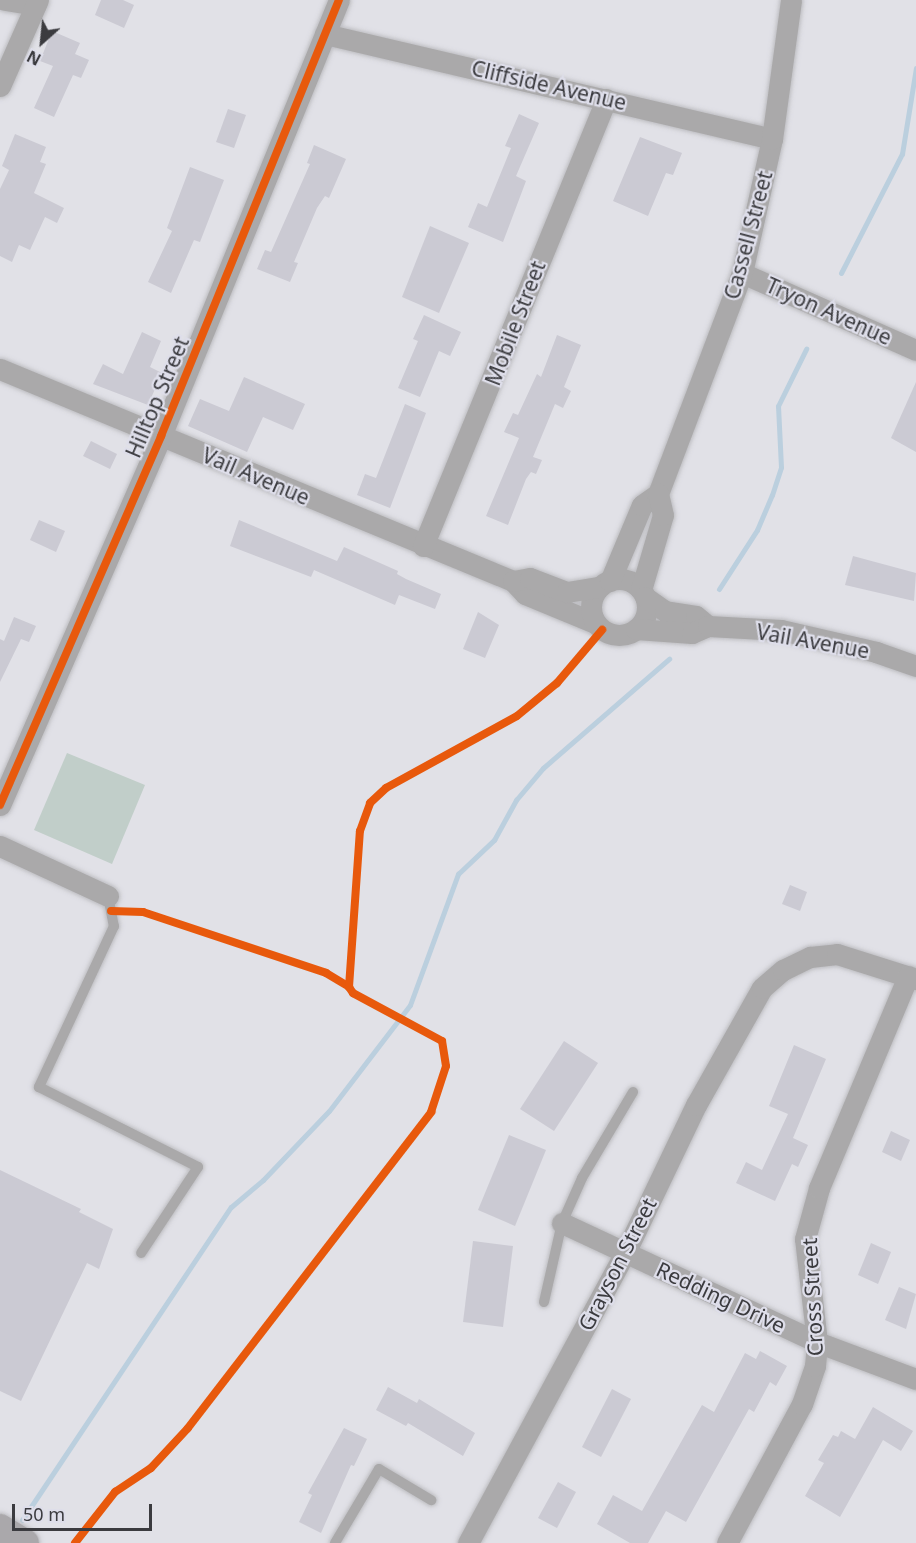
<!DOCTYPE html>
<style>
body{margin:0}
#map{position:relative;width:916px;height:1543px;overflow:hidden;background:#e1e1e7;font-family:"Noto Sans",sans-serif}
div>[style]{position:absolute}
.green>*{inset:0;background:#c1cec9}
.stream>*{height:5px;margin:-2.5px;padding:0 2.5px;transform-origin:2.5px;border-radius:2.5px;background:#bbcfde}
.building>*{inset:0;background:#cbcad3}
.roads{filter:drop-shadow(0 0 2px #bdbdc1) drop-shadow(0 0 2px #bdbdc1)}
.lane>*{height:10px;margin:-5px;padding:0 5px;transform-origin:5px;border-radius:5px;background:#aaa9aa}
.street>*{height:21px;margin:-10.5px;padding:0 10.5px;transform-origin:10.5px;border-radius:10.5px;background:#aaa9aa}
.street>.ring{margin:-10.5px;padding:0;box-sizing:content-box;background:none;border:21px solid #aaa9aa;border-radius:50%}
.secondary>*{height:28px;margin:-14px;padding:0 14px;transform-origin:14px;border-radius:14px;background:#aaa8ab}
.cycleway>*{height:8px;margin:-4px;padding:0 4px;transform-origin:4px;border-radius:4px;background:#e8590c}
span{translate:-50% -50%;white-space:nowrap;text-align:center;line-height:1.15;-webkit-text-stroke:4.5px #dedeea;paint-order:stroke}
.street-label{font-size:21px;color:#3b3b3f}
.north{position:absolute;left:12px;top:12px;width:60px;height:60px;-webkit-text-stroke:4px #dedeea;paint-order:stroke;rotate:207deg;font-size:16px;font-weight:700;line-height:24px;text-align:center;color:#3b3b3f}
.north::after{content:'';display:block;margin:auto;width:21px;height:27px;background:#3b3b3f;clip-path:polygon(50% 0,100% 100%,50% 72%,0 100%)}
.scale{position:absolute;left:12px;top:1504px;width:140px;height:27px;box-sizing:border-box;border:3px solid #3b3b3f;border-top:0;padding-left:8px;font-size:18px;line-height:21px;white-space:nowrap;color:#3b3b3f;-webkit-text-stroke:4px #dedeea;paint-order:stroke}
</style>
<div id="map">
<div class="green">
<i style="clip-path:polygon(67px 753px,145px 785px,112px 864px,34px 830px)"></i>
</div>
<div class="stream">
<i style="left:841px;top:273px;width:134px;rotate:-62.9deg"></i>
<i style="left:902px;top:154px;width:87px;rotate:-80.8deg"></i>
<i style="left:719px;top:589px;width:70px;rotate:-57.2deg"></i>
<i style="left:757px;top:530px;width:38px;rotate:-67deg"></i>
<i style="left:772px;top:495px;width:29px;rotate:-72deg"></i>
<i style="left:781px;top:467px;width:61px;rotate:-92.8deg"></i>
<i style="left:778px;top:406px;width:64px;rotate:-63.8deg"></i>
<i style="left:22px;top:1520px;width:376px;rotate:-56.3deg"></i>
<i style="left:231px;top:1207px;width:42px;rotate:-40.2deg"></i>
<i style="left:263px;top:1180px;width:95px;rotate:-46.3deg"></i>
<i style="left:329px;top:1111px;width:133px;rotate:-52.6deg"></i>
<i style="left:410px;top:1005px;width:140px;rotate:-69.9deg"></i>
<i style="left:458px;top:874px;width:50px;rotate:-43.4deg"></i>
<i style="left:494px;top:840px;width:46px;rotate:-61.2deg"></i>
<i style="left:516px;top:800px;width:42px;rotate:-49.8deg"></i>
<i style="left:543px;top:768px;width:167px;rotate:-40.9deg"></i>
</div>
<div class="building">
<i style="clip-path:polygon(101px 0,123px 0,134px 5px,124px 28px,95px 15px)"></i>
<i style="clip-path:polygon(52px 31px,80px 43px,75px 54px,89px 60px,81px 78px,73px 75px,54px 117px,34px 108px,53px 66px,40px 61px)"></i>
<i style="clip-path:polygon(228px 109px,246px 115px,234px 148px,216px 142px)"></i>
<i style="clip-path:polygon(519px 114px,539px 123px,516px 176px,526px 181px,503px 242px,468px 227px,478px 203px,487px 207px,511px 148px,505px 146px)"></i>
<i style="clip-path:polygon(15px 134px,46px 147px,40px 162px,46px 164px,34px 193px,64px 208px,57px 223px,45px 217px,30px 250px,19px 245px,12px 262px,0 256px,0 189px,9px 170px,2px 166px)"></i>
<i style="clip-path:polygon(640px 137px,682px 153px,673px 175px,666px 173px,648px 216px,613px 201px)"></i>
<i style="clip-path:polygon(314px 145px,346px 159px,329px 198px,325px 196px,317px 208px,294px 262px,298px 263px,290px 282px,257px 269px,265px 250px,271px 252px,310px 164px,307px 163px)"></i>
<i style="clip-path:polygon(190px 167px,224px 180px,200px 242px,194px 240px,171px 293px,148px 282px,172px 231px,167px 228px)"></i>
<i style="clip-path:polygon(430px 226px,469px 243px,439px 313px,402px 297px)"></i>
<i style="clip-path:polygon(424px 315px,461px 332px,450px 356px,439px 351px,420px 397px,398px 388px,418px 341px,413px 339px)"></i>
<i style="clip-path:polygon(142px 332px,161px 341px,150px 367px,162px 373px,148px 405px,93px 384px,103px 364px,123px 374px)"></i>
<i style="clip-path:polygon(557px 335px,581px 345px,564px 387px,571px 391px,563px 408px,555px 404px,533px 457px,542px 460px,536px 474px,531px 472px,526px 479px,508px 525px,486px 516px,519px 438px,504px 432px,513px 413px,518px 415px,537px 374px,541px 377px)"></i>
<i style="clip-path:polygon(244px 377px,305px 404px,293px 430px,263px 417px,247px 452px,188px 426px,200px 399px,229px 411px)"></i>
<i style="clip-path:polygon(916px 382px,916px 452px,891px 438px)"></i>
<i style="clip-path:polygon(405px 404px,426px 413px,390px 508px,357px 495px,365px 474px,376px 478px)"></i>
<i style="clip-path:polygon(91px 441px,117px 454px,110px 469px,83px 456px)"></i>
<i style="clip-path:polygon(39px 520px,65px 531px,56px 552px,30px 540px)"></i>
<i style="clip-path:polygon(239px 520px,337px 561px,344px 547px,398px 571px,397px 574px,406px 579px,441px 594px,435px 609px,399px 595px,395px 605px,314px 570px,311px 577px,230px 546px)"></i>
<i style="clip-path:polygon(853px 556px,916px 573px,914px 601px,845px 585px)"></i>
<i style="clip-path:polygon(478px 612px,499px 625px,485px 658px,463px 649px)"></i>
<i style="clip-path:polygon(14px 617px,36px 626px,29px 642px,21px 639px,0 682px,0 639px,4px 641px)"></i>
<i style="clip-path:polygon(790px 885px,807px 892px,800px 911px,782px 904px)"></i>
<i style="clip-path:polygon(564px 1041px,598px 1063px,554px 1131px,520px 1109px)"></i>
<i style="clip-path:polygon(794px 1045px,826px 1059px,793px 1138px,808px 1145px,798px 1167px,792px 1164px,775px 1201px,736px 1183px,746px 1162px,762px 1170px,788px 1114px,769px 1106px)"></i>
<i style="clip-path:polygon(891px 1131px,910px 1140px,901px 1161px,882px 1152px)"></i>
<i style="clip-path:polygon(509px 1135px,546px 1150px,515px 1226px,478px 1210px)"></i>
<i style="clip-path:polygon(0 1170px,81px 1209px,79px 1212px,113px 1229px,99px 1269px,87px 1263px,21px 1401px,0 1391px)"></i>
<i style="clip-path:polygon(473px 1241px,513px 1246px,503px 1327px,463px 1322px)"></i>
<i style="clip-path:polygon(871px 1243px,891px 1252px,878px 1284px,858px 1275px)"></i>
<i style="clip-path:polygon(899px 1287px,916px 1294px,906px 1329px,885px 1320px)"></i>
<i style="clip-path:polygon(760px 1351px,787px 1366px,776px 1386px,770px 1382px,754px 1412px,749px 1409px,686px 1522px,666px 1511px,648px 1543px,630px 1543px,597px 1524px,613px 1495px,642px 1511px,702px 1405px,714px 1412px,745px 1353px,756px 1359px)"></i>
<i style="clip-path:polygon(388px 1387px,417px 1403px,419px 1399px,475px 1433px,463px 1456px,408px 1423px,406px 1426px,376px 1410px)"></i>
<i style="clip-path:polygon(612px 1389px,631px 1399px,601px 1457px,582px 1447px)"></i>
<i style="clip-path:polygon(873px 1407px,913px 1431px,901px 1451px,883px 1440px,840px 1517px,805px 1496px,824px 1463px,818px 1460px,833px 1435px,838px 1437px,841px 1431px,855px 1439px)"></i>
<i style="clip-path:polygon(344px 1428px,367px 1439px,354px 1466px,351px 1465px,321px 1533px,299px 1522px,312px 1495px,308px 1493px)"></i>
<i style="clip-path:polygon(558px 1482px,576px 1492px,557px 1528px,538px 1518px)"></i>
</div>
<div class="roads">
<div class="lane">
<i style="left:108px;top:896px;width:31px;rotate:79deg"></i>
<i style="left:114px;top:926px;width:178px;rotate:115deg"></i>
<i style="left:39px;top:1087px;width:178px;rotate:26.7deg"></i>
<i style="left:198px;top:1167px;width:103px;rotate:123.5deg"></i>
<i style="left:544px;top:1302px;width:81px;rotate:-77.2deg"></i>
<i style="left:562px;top:1223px;width:49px;rotate:-66deg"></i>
<i style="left:582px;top:1178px;width:100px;rotate:-59.3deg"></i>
<i style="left:335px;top:1543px;width:86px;rotate:-59.3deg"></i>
<i style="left:379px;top:1469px;width:61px;rotate:30.8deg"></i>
</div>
<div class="street">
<i style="left:5px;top:0;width:31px;rotate:9deg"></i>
<i style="left:325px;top:34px;width:459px;rotate:13.2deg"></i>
<i style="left:0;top:86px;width:94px;rotate:-66.2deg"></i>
<i style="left:742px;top:273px;width:190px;rotate:23.9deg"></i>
<i style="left:0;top:369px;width:555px;rotate:22.45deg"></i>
<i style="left:513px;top:581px;width:18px;rotate:47deg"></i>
<i style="left:525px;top:594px;width:76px;rotate:22.5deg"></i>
<i style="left:423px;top:546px;width:483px;rotate:-67.7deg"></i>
<i class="ring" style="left:591px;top:579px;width:35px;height:35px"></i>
<i style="left:513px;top:581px;width:17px;rotate:-10deg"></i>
<i style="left:530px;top:578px;width:40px;rotate:21deg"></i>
<i style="left:567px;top:592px;width:32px;rotate:-9deg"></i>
<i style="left:610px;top:581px;width:82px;rotate:-67.2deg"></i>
<i style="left:642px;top:505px;width:19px;rotate:-35deg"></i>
<i style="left:658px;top:494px;width:236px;rotate:-69.2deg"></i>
<i style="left:742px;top:273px;width:137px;rotate:-77.4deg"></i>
<i style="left:772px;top:139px;width:140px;rotate:-82.2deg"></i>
<i style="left:641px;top:590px;width:78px;rotate:-73.7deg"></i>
<i style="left:663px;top:515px;width:22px;rotate:-103deg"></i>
<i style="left:645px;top:597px;width:24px;rotate:35deg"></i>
<i style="left:665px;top:611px;width:31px;rotate:9deg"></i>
<i style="left:696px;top:616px;width:16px;rotate:40deg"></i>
<i style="left:636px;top:629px;width:56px;rotate:4.1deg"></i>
<i style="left:692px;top:633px;width:17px;rotate:-24deg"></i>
<i style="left:708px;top:626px;width:73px;rotate:3.1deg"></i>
<i style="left:781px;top:630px;width:98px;rotate:13deg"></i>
<i style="left:876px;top:652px;width:42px;rotate:19.3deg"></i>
<i style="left:0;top:805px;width:403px;rotate:-66.4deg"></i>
<i style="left:161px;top:436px;width:471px;rotate:-67.8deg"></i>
<i style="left:0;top:846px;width:119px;rotate:24.8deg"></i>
<i style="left:562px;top:1223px;width:281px;rotate:25deg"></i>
<i style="left:817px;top:1342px;width:106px;rotate:20.5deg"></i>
<i style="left:468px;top:1543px;width:330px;rotate:-61.6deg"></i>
<i style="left:625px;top:1253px;width:164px;rotate:-64.4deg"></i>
<i style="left:696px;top:1105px;width:134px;rotate:-60.6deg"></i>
<i style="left:762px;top:988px;width:28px;rotate:-41deg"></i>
<i style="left:783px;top:970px;width:30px;rotate:-26deg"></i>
<i style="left:810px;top:957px;width:27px;rotate:-6deg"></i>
<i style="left:837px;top:954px;width:83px;rotate:17.6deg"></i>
<i style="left:727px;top:1543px;width:158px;rotate:-61.7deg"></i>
<i style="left:802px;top:1404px;width:40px;rotate:-71.1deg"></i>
<i style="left:815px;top:1366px;width:24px;rotate:-85deg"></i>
<i style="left:817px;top:1342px;width:104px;rotate:-96.6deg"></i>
<i style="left:805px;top:1239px;width:53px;rotate:-74.6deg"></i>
<i style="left:819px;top:1188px;width:230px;rotate:-67.2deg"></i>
</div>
<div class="secondary">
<i style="left:0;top:1528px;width:29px;rotate:31deg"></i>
</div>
</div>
<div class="cycleway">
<i style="left:0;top:805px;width:403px;rotate:-66.4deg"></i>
<i style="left:161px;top:436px;width:471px;rotate:-67.8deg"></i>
<i style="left:111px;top:911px;width:32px;rotate:2deg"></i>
<i style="left:143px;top:912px;width:193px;rotate:18.4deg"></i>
<i style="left:326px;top:973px;width:27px;rotate:31deg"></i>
<i style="left:75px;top:1543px;width:65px;rotate:-51.9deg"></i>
<i style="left:115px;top:1492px;width:43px;rotate:-33.7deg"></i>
<i style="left:151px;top:1468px;width:54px;rotate:-47.2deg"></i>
<i style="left:188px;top:1428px;width:399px;rotate:-52.4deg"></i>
<i style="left:431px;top:1112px;width:48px;rotate:-71.9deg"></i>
<i style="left:446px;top:1066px;width:25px;rotate:-99deg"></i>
<i style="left:442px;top:1041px;width:101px;rotate:-151.7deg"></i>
<i style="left:353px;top:993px;width:7px;rotate:-124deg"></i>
<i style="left:349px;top:987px;width:156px;rotate:-86deg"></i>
<i style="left:360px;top:831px;width:30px;rotate:-70deg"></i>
<i style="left:370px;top:803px;width:22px;rotate:-43deg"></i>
<i style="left:386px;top:788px;width:149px;rotate:-28.8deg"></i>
<i style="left:517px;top:716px;width:52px;rotate:-39.5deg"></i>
<i style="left:557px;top:683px;width:70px;rotate:-49.7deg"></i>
</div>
<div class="street-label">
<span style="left:549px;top:85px;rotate:13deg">Cliffside Avenue</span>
<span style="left:748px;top:235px;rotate:-75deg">Cassell Street</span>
<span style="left:829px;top:311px;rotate:24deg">Tryon Avenue</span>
<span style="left:515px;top:323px;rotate:-69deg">Mobile Street</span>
<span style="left:157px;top:397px;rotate:-67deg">Hilltop Street</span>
<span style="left:256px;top:476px;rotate:23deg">Vail Avenue</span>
<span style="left:813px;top:641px;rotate:10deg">Vail Avenue</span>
<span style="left:617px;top:1264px;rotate:-63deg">Grayson Street</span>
<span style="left:721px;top:1297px;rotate:25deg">Redding Drive</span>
<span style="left:812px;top:1297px;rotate:-93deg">Cross Street</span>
</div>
<div class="north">N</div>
<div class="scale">50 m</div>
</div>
